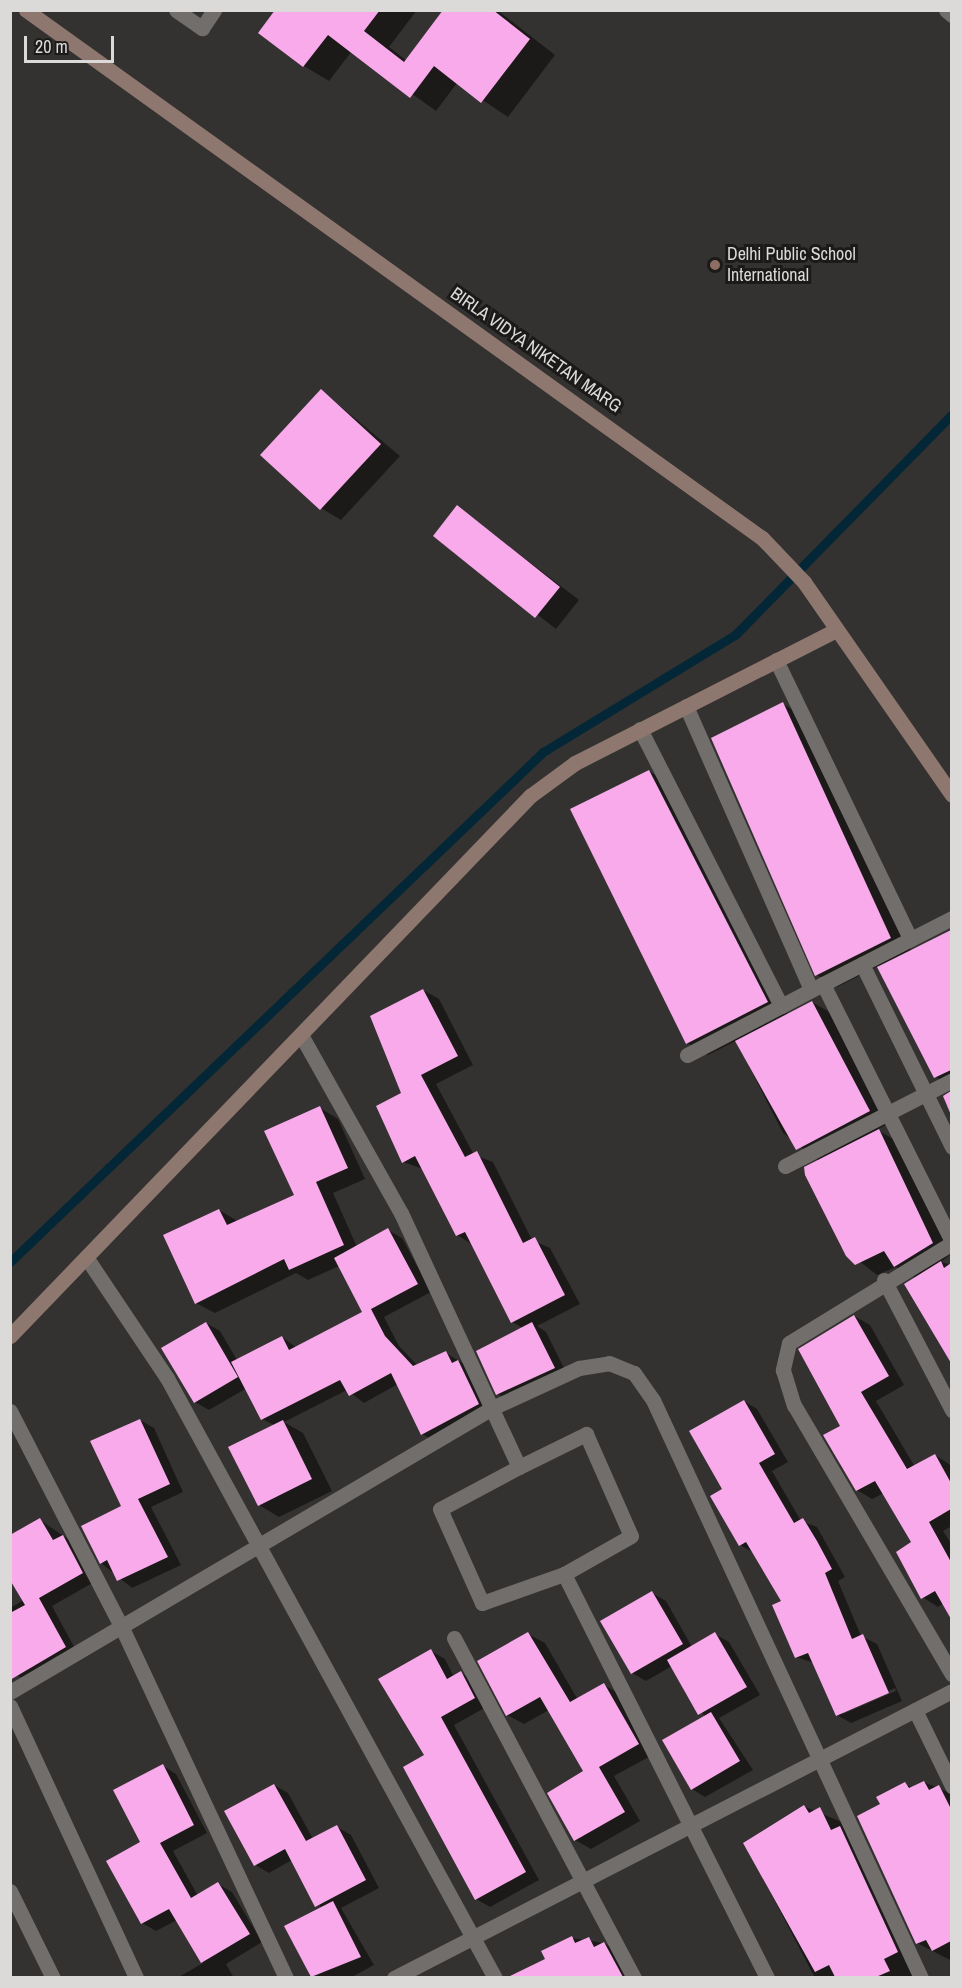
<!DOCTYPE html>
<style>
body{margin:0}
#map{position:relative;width:962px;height:1988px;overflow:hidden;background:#343230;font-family:"Archivo Narrow",sans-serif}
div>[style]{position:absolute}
.shadow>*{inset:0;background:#0007}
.stream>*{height:9px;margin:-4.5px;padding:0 4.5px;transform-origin:4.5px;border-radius:4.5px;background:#032736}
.building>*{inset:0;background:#f9aaeb}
.street>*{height:15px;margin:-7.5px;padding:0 7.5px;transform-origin:7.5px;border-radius:7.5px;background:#716e6c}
.secondary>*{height:15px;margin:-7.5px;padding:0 7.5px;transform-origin:7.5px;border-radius:7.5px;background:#8e776e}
.dots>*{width:16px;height:16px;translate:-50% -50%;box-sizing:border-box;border:3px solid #1b1a19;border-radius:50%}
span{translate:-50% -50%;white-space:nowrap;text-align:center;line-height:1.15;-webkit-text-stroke:6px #1b1a19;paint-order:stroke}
.poi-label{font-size:18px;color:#dbdad9}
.left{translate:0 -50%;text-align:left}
.street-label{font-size:18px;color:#dbdad9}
.frame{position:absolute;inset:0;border:12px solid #dbdad9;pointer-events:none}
.scale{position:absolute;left:24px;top:36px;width:90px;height:27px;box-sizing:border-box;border:3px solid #dbdad9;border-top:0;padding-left:8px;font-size:18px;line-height:21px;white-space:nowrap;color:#dbdad9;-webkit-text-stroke:4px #1b1a19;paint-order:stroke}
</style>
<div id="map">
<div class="shadow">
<i style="clip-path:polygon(277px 10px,417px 10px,389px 47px,407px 61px,445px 10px,497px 10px,555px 55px,508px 117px,457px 83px,436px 111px,352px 51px,329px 81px,304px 66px,260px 33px)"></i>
<i style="clip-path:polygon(321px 390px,400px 456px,341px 520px,321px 508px)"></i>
<i style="clip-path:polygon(458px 507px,579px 600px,556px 629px,435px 536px)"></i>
<i style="clip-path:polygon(783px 704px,804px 716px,912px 952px,952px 934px,952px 1086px,936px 1077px,878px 966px,837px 987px,817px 975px)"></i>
<i style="clip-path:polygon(649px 771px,669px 783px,788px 1015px,812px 1002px,833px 1014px,889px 1123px,877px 1130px,899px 1142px,952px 1253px,941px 1262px,952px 1265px,952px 1348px,940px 1341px,916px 1278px,896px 1267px,877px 1275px,841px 1247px,806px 1168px,819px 1161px,783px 1133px,736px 1041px,708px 1055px,687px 1043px,572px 810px)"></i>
<i style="clip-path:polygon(423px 990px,439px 999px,473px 1065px,436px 1084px,474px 1155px,493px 1162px,532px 1240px,550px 1248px,580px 1304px,537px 1326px,546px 1332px,568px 1376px,511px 1402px,498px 1394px,523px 1328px,512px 1322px,473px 1245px,457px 1235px,423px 1169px,403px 1162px,403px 1093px)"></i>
<i style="clip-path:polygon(320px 1108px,338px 1119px,365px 1179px,333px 1193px,357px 1247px,388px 1230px,402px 1238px,431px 1292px,384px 1317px,399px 1346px,418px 1366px,446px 1353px,472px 1369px,492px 1412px,436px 1442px,422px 1434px,398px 1384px,364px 1403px,347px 1390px,284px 1422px,303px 1433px,332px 1491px,279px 1517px,259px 1505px,274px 1425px,262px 1419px,247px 1388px,209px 1410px,195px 1402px,206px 1323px,220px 1331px,237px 1360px,282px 1337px,297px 1348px,364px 1312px,339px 1266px,308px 1280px,296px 1273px,215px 1313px,196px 1303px,219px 1210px,239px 1222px,296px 1196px)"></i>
<i style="clip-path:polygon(854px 1316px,870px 1325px,904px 1385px,876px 1401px,915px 1467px,935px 1455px,952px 1466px,952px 1526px,943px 1531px,952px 1545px,952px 1616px,944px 1603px,938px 1607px,922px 1597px,913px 1543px,884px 1493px,872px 1499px,857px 1490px,842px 1426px,799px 1351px)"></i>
<i style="clip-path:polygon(evenodd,744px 1401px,757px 1409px,788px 1462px,772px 1471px,801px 1521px,817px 1527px,845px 1577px,838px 1581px,861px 1636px,877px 1644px,902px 1701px,851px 1723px,837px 1715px,814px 1663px,796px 1657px,783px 1602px,754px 1553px,740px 1545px,724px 1489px,744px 1401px,895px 1688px,896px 1691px,843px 1714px,843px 1711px,895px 1688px)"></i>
<i style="clip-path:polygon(140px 1420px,154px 1428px,183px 1492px,151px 1507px,181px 1565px,132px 1588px,101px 1563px,123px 1507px)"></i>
<i style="clip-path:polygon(40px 1520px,77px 1545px,96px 1581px,52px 1606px,79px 1656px,29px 1685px,10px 1669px,10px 1608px,24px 1600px)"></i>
<i style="clip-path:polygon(652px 1593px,666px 1601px,692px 1647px,715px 1634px,729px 1642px,760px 1695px,719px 1718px,753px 1770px,705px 1797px,692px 1789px,705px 1717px,672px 1666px,646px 1681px,632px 1673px)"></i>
<i style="clip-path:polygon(528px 1634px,545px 1643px,578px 1700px,604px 1685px,620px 1694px,654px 1754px,614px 1776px,640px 1821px,591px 1849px,575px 1840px,586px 1772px,549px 1710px,524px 1724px,507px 1715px)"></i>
<i style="clip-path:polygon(431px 1651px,445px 1659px,454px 1677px,461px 1673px,474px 1681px,488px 1706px,454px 1725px,539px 1880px,490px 1907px,476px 1899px,426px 1755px)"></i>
<i style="clip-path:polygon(163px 1766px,176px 1774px,207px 1833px,173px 1851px,198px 1896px,218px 1884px,232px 1892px,262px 1942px,226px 1964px,234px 1978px,177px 1978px,203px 1963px,177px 1920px,156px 1931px,142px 1923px,142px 1843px)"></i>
<i style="clip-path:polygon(924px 1782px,952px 1794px,952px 1961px,917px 1943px,882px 1805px,905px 1784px,913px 1788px)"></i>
<i style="clip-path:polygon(274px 1785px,288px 1793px,313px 1839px,337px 1827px,351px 1835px,379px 1888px,341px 1908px,374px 1965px,350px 1978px,313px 1978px,287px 1927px,322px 1909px,292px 1860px,269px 1873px,255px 1865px)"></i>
<i style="clip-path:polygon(805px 1807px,847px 1824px,924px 1968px,911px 1978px,815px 1978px,745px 1844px)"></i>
<i style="clip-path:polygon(572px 1938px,604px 1943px,630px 1959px,640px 1978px,534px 1978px)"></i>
</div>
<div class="stream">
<i style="left:10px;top:1262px;width:738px;rotate:-43.74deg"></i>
<i style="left:543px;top:752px;width:225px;rotate:-31.4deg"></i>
<i style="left:735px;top:635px;width:310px;rotate:-45.5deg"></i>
</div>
<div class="building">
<i style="clip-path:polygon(275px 10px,380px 10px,364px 31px,404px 62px,443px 10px,493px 10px,530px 39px,481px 103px,434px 66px,410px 98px,328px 35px,303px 67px,258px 33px)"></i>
<i style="clip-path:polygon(321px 389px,381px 444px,320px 510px,260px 455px)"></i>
<i style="clip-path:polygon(457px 505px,560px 587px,535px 618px,433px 536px)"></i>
<i style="clip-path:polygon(783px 702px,891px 938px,815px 976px,711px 738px)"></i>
<i style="clip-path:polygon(649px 770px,768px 1002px,686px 1044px,570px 809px)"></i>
<i style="clip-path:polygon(951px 930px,951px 1070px,934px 1078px,877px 967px)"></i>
<i style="clip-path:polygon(423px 989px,458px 1056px,421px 1075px,465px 1157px,477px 1151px,523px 1243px,535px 1237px,565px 1295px,511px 1323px,465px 1232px,456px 1236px,415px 1156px,402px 1163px,376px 1106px,401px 1093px,370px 1016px)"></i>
<i style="clip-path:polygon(812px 1001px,870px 1111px,796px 1150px,735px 1041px)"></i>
<i style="clip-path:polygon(951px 1091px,951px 1115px,943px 1096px)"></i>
<i style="clip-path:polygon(320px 1106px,348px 1168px,316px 1182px,344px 1245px,289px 1270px,284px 1259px,195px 1304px,163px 1235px,219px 1209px,227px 1225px,294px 1195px,264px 1131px)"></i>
<i style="clip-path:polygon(879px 1129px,933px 1243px,894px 1267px,884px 1251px,855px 1265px,846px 1256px,805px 1175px,804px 1167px)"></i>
<i style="clip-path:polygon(388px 1228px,418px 1284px,371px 1309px,385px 1336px,413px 1366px,446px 1351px,452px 1363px,458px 1360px,479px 1404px,421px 1435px,391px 1373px,349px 1396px,340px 1380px,261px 1420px,231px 1362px,282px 1336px,289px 1350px,362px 1312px,334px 1258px)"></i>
<i style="clip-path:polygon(941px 1261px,944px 1268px,951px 1263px,951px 1363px,904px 1284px)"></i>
<i style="clip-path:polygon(854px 1315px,889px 1376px,861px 1392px,907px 1469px,935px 1454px,951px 1483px,951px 1509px,929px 1522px,951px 1562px,951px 1619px,935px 1591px,921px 1599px,896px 1552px,911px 1542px,875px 1481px,856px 1491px,823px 1435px,840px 1426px,798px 1349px)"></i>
<i style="clip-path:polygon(206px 1322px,238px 1377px,194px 1403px,161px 1348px)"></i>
<i style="clip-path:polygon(532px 1322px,555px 1368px,496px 1395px,476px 1351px)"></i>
<i style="clip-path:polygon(744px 1400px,775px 1454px,759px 1463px,794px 1523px,803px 1518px,817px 1541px,832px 1569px,825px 1573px,852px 1639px,863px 1634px,889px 1693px,836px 1716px,808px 1653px,795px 1658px,772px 1605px,781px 1601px,746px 1542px,739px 1546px,710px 1496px,722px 1489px,689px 1431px)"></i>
<i style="clip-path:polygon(140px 1419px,170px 1484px,138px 1499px,168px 1557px,117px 1581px,107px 1560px,100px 1564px,81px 1526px,121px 1506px,90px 1441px)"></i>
<i style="clip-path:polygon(283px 1420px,312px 1479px,258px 1506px,228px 1447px)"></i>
<i style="clip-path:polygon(40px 1518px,53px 1540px,63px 1535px,83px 1573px,39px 1598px,66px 1647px,10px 1680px,10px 1613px,25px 1605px,10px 1580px,10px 1535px)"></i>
<i style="clip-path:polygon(652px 1591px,683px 1644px,631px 1674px,600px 1621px)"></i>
<i style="clip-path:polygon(528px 1632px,570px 1702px,604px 1683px,639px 1744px,599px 1767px,625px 1812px,574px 1841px,547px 1793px,583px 1771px,540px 1697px,506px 1716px,477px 1661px)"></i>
<i style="clip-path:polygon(715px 1632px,747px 1687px,698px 1715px,667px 1660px)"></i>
<i style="clip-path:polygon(431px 1649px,447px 1679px,461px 1671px,475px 1698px,441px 1717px,526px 1872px,475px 1900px,403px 1767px,424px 1755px,378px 1679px)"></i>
<i style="clip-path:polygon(711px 1712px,740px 1761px,691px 1790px,662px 1740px)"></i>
<i style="clip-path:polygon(163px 1764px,194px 1825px,160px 1843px,191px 1898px,218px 1882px,250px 1934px,201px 1963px,169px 1909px,141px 1924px,106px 1861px,140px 1842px,113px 1790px)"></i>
<i style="clip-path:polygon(924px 1781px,929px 1790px,939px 1785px,951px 1809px,951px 1941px,932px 1951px,926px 1940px,916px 1944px,857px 1816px,880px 1804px,876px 1797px,905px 1782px,909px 1788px)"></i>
<i style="clip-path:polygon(274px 1784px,306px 1841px,337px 1825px,366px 1880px,315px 1907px,285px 1849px,254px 1866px,224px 1811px)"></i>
<i style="clip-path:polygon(804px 1805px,809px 1813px,820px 1807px,831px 1830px,840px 1826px,898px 1952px,884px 1959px,890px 1971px,876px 1977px,835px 1977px,829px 1965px,815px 1972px,743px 1843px)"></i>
<i style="clip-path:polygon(333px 1901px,361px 1957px,311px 1977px,284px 1926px)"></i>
<i style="clip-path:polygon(572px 1936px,575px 1943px,589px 1937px,594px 1947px,604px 1942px,623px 1977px,508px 1977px,545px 1959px,541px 1951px)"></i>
</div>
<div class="street">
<i style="left:176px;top:10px;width:32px;rotate:35deg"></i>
<i style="left:202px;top:28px;width:22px;rotate:-56deg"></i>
<i style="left:946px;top:10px;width:8px;rotate:40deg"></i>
<i style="left:776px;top:660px;width:310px;rotate:64.3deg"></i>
<i style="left:686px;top:706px;width:310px;rotate:66.2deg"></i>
<i style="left:640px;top:729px;width:311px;rotate:63deg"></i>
<i style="left:781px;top:1006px;width:47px;rotate:-27.6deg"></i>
<i style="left:823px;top:984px;width:288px;rotate:63.4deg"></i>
<i style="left:862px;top:964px;width:204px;rotate:63.8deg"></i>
<i style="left:823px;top:984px;width:145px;rotate:-27.1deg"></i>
<i style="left:301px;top:1035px;width:204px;rotate:60.7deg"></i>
<i style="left:401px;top:1213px;width:280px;rotate:65.1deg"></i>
<i style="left:519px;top:1467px;width:75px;rotate:-26.2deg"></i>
<i style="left:586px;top:1434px;width:111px;rotate:66.2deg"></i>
<i style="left:631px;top:1536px;width:77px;rotate:150.4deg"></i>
<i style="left:564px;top:1574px;width:452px;rotate:63.3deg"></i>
<i style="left:687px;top:1055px;width:106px;rotate:-27.5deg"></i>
<i style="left:785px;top:1166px;width:188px;rotate:-27.2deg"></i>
<i style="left:952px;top:1243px;width:191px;rotate:148.5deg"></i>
<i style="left:789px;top:1343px;width:28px;rotate:103deg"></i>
<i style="left:783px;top:1370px;width:37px;rotate:73deg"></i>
<i style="left:794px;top:1405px;width:312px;rotate:59.6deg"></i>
<i style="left:86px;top:1257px;width:146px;rotate:56.2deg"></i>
<i style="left:167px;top:1378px;width:684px;rotate:61.34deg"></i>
<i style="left:884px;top:1280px;width:147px;rotate:62.4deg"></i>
<i style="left:10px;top:1411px;width:246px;rotate:62.7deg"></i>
<i style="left:123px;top:1630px;width:384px;rotate:64.9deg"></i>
<i style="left:519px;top:1467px;width:89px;rotate:152deg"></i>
<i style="left:440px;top:1509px;width:103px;rotate:65.9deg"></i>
<i style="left:482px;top:1603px;width:87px;rotate:-19.5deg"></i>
<i style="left:454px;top:1638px;width:385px;rotate:62.1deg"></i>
<i style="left:10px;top:1692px;width:559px;rotate:-30.51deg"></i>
<i style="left:492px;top:1408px;width:96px;rotate:-24.7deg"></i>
<i style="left:579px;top:1368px;width:30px;rotate:-9deg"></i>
<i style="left:609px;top:1363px;width:27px;rotate:22deg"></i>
<i style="left:634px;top:1373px;width:33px;rotate:55deg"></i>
<i style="left:653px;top:1400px;width:637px;rotate:65.12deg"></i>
<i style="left:10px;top:1706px;width:300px;rotate:65.1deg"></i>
<i style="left:915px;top:1710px;width:85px;rotate:64deg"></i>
<i style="left:10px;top:1891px;width:97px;rotate:63.7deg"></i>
<i style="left:394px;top:1978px;width:627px;rotate:-27.22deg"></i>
</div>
<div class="secondary">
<i style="left:26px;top:10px;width:906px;rotate:35.66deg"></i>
<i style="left:762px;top:538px;width:61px;rotate:46.3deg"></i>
<i style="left:804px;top:582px;width:259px;rotate:55.2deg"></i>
<i style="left:10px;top:1336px;width:750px;rotate:-46.08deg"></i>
<i style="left:530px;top:796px;width:56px;rotate:-36.3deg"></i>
<i style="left:575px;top:763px;width:293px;rotate:-27deg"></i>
</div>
<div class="dots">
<i style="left:715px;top:265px;background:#8d6e63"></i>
</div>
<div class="poi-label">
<span class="left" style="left:727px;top:265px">Delhi Public School<br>International</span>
</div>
<div class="street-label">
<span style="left:536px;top:350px;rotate:35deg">BIRLA VIDYA NIKETAN MARG</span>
</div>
<div class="frame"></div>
<div class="scale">20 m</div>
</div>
